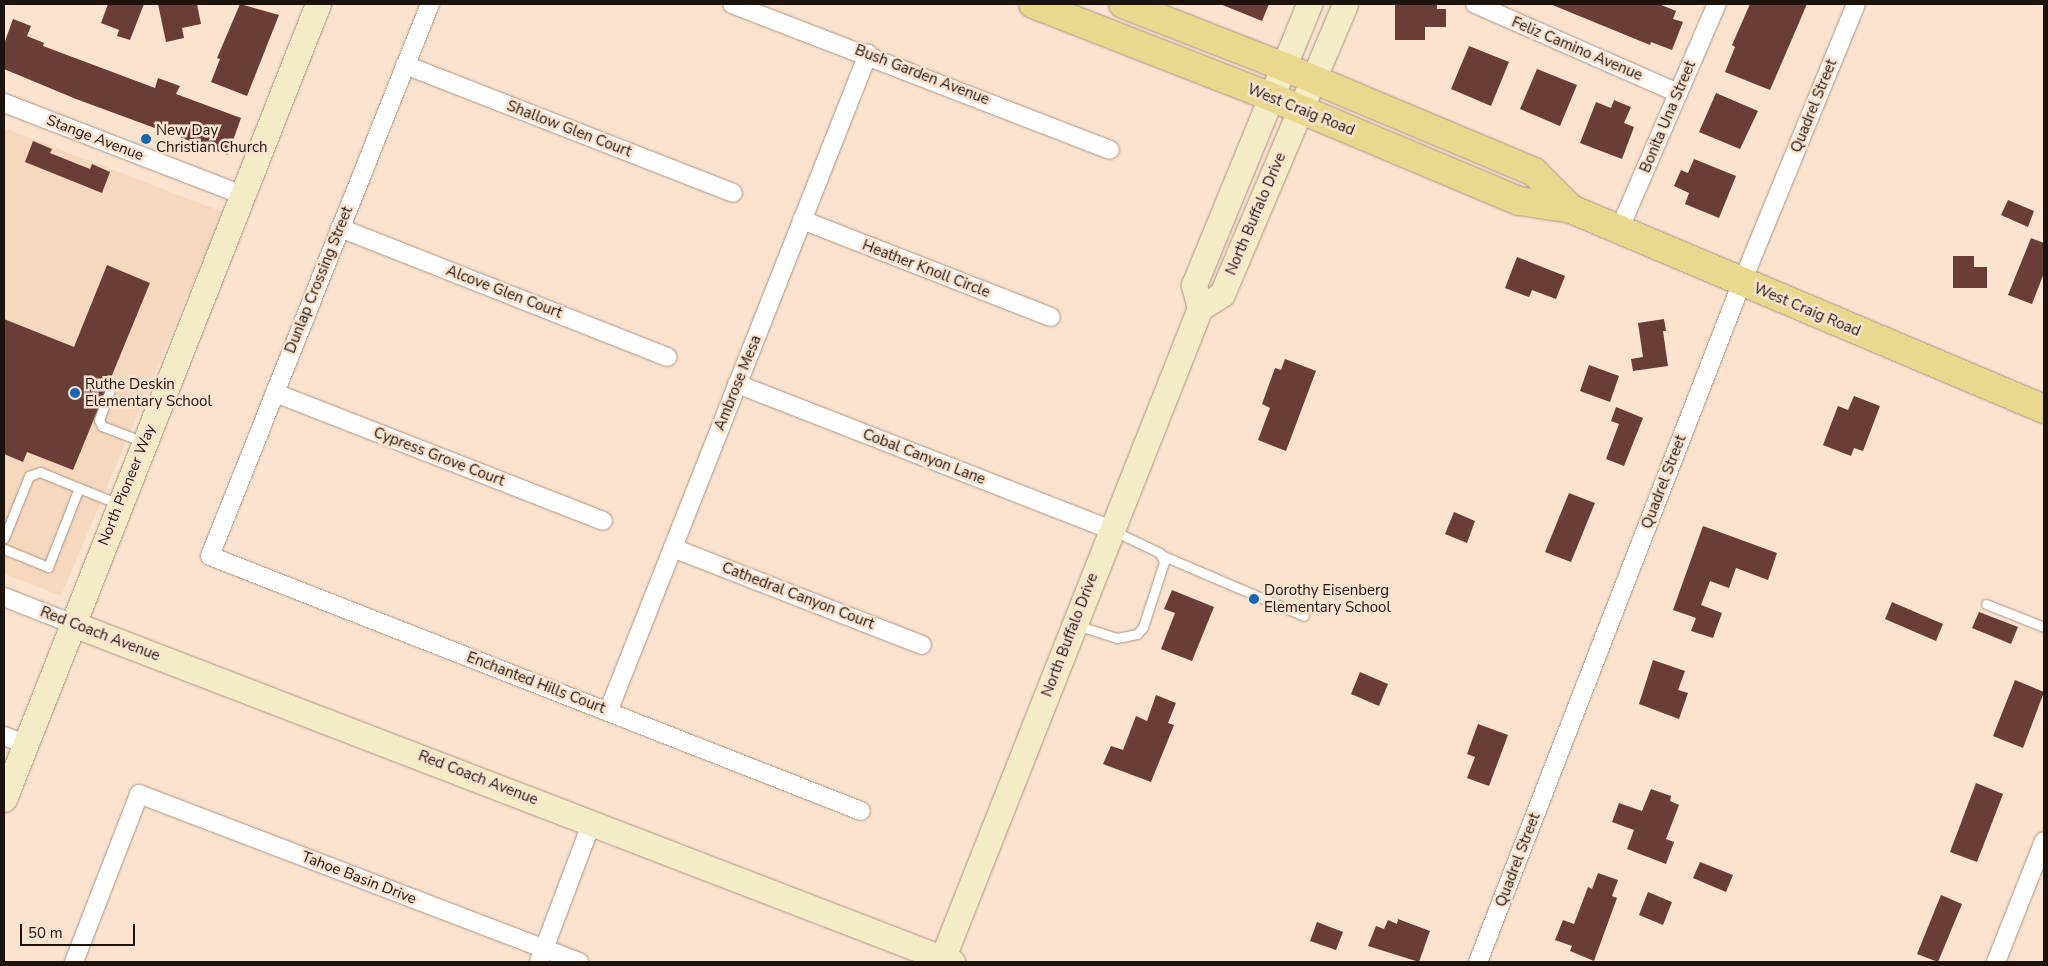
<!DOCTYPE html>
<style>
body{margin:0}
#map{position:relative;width:2048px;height:966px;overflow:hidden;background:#fbe3cf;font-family:"Nunito Sans",sans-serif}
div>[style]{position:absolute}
.built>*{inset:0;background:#f6d8bf}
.building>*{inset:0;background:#6a3d37}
.roads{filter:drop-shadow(0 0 1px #aa9482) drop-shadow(0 0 1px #aa9482)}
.lane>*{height:9px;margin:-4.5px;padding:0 4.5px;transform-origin:4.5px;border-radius:4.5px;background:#fff}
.street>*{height:18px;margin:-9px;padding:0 9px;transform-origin:9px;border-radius:9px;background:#fff}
.secondary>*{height:25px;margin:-12.5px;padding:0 12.5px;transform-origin:12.5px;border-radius:12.5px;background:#f4ecc7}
.primary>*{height:28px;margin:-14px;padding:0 14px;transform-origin:14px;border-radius:14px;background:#e9d98e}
.dots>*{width:14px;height:14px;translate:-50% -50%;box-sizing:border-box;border:2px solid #fbe3cf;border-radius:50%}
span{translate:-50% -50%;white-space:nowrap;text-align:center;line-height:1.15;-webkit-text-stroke:5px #fbe3cf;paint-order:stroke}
.street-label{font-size:15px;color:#1b130c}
.poi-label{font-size:15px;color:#1b130c}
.left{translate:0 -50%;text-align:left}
.frame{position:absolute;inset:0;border:5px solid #1b130c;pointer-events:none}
.scale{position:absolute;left:20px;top:924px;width:115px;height:22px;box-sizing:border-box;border:2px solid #1b130c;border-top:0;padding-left:6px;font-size:15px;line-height:18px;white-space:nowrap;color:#1b130c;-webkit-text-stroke:4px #fbe3cf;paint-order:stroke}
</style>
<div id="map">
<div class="built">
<i style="clip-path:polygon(4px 128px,223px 212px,61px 596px,4px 574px)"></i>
</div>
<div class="building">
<i style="clip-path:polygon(108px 4px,144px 4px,130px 40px,117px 36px,119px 30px,101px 23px)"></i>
<i style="clip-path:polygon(158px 4px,197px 4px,201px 24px,182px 28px,184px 38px,166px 42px)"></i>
<i style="clip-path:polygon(240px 4px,279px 15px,247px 96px,211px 82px,220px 59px,217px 58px)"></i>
<i style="clip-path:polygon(1220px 4px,1269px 4px,1262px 21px)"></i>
<i style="clip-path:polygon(1395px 4px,1437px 4px,1437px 9px,1446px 9px,1446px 27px,1425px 27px,1425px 40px,1395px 40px)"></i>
<i style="clip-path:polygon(1550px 4px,1659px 4px,1676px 11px,1673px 19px,1683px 22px,1672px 50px,1651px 42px,1650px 45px)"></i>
<i style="clip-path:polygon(1750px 4px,1807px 4px,1770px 90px,1725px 72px,1735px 47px,1732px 45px)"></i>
<i style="clip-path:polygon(13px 19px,31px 26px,27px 36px,44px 43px,43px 46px,155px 88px,158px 78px,180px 86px,176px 94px,241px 118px,228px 155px,76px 99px,4px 69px,4px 44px)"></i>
<i style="clip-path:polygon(1469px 46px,1509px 62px,1491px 106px,1451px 89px)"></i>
<i style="clip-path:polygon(1537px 69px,1577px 85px,1560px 126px,1520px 109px)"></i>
<i style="clip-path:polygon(1716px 93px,1758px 111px,1740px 149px,1699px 132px)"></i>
<i style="clip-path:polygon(1614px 100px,1631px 107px,1624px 123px,1634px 127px,1622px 159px,1580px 143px,1596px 102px,1611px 108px)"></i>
<i style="clip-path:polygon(33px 141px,52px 149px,50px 153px,90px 169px,92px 164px,110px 172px,102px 193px,25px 162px)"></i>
<i style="clip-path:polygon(1694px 159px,1736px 176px,1719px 218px,1685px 204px,1689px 193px,1674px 186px,1681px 170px,1688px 173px)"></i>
<i style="clip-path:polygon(2008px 200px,2034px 211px,2028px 227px,2001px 215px)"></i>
<i style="clip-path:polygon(2031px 238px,2044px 243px,2044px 273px,2032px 304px,2008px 295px)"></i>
<i style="clip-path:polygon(1953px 256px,1974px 256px,1974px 267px,1987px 267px,1987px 288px,1953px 288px)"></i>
<i style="clip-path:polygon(1517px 257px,1565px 276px,1556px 299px,1532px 290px,1529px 297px,1505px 288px)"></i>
<i style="clip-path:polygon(107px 265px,150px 283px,73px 470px,27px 452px,23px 462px,4px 454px,4px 319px,74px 347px)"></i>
<i style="clip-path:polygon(1664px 319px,1666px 331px,1663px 331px,1668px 366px,1633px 371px,1631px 359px,1643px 357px,1638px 323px)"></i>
<i style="clip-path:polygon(1285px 359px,1316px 371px,1286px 451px,1258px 440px,1270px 408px,1262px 404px,1275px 368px,1281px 370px)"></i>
<i style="clip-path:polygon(1589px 365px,1619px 376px,1610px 402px,1580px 391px)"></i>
<i style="clip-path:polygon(1854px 396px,1880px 406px,1863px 451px,1854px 448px,1851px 456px,1823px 445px,1838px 406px,1848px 410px)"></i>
<i style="clip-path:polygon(1616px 407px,1643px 418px,1624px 466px,1606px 459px,1619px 424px,1611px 421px)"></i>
<i style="clip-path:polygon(1569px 493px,1595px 503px,1571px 562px,1545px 552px)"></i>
<i style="clip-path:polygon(1454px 512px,1475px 521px,1467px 543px,1445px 534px)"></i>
<i style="clip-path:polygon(1703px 526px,1777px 553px,1768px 580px,1736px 568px,1729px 588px,1710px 581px,1701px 605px,1722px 613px,1713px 638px,1691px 631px,1696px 618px,1673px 610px)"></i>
<i style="clip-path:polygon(1172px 590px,1214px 607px,1192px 661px,1161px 649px,1175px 613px,1164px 609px)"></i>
<i style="clip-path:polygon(1892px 602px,1943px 624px,1936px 641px,1885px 619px)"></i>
<i style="clip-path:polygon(1979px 612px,2018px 627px,2011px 644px,1972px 628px)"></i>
<i style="clip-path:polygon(1653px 660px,1685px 671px,1678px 690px,1688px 693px,1679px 719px,1639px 704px)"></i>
<i style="clip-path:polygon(1360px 672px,1388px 684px,1379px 706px,1351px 694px)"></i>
<i style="clip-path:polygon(2015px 680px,2044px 692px,2023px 748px,1993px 736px)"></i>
<i style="clip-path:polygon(1156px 695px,1176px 703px,1168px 723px,1174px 725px,1151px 782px,1103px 764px,1111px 746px,1123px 750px,1136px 716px,1147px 721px)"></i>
<i style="clip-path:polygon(1478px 724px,1508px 735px,1489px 786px,1467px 778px,1475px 757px,1467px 754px)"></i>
<i style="clip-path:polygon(1976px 783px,2003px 794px,1977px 862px,1950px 852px)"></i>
<i style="clip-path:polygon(1651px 789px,1671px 796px,1670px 801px,1679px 805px,1666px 839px,1674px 842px,1666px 864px,1627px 849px,1634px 830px,1612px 822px,1619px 803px,1642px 811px)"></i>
<i style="clip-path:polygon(1700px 862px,1733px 875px,1726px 892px,1693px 878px)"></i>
<i style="clip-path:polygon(1598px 873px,1618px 880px,1612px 896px,1617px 898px,1594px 961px,1570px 951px,1572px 946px,1555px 940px,1563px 920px,1574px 924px,1588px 887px,1592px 889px)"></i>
<i style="clip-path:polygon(1648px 892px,1672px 902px,1663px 925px,1639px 915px)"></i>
<i style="clip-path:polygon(1941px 895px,1962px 904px,1938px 962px,1917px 954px)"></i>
<i style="clip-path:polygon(1398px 919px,1430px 931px,1419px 962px,1368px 946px,1376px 926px,1384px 929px,1388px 920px,1397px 924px)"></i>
<i style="clip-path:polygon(1317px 922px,1343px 932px,1336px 950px,1310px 941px)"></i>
</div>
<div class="roads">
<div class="lane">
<i style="left:110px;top:390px;width:32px;rotate:110deg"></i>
<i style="left:99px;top:420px;width:7px;rotate:63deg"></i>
<i style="left:102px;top:426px;width:45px;rotate:20.9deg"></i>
<i style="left:4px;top:538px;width:67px;rotate:-68deg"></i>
<i style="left:29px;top:476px;width:12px;rotate:-20deg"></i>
<i style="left:40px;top:472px;width:42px;rotate:22.3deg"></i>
<i style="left:4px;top:549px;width:48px;rotate:22.2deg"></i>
<i style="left:48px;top:567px;width:85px;rotate:-68.6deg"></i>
<i style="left:79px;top:488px;width:43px;rotate:21.8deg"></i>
<i style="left:1161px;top:555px;width:155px;rotate:23.1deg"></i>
<i style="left:1986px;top:604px;width:62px;rotate:21.6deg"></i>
<i style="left:1076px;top:625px;width:43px;rotate:17.6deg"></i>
<i style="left:1117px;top:638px;width:20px;rotate:-11deg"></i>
<i style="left:1137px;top:634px;width:9px;rotate:-49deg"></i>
<i style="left:1143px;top:627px;width:68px;rotate:-72.1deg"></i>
<i style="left:1164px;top:562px;width:10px;rotate:-114deg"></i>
<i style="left:1160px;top:553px;width:51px;rotate:-154.4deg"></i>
</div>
<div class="street">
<i style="left:430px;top:4px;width:594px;rotate:111.73deg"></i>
<i style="left:210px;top:556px;width:699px;rotate:21.39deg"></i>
<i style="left:732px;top:4px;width:405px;rotate:21.1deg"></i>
<i style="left:1475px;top:4px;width:222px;rotate:23.7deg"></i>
<i style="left:405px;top:65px;width:352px;rotate:21.3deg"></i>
<i style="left:4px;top:103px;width:256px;rotate:21.1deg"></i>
<i style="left:802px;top:220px;width:267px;rotate:21.3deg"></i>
<i style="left:340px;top:228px;width:352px;rotate:21.5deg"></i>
<i style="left:1619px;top:230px;width:246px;rotate:-66.6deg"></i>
<i style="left:737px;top:384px;width:401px;rotate:21.3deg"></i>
<i style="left:275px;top:393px;width:352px;rotate:21.3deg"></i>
<i style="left:673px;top:548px;width:267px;rotate:21.3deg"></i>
<i style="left:4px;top:597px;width:74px;rotate:21.4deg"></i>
<i style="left:608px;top:712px;width:708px;rotate:-68.44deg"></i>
<i style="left:4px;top:736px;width:22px;rotate:21deg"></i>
<i style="left:74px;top:962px;width:180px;rotate:-68.8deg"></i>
<i style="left:139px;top:794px;width:471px;rotate:20.9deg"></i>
<i style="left:539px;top:962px;width:150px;rotate:-69.3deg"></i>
<i style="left:1478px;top:962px;width:729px;rotate:-68.78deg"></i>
<i style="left:1742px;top:282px;width:300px;rotate:-67.7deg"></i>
<i style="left:1996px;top:962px;width:130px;rotate:-68.4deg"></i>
</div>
<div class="secondary">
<i style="left:1200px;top:308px;width:26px;rotate:-32deg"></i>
<i style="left:1222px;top:294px;width:315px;rotate:-67deg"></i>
<i style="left:73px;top:624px;width:942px;rotate:21.03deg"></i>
<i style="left:4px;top:799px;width:855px;rotate:-68.45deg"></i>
<i style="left:941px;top:962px;width:703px;rotate:-68.4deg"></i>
<i style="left:1200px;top:308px;width:24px;rotate:-105deg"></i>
<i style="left:1194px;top:285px;width:304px;rotate:-67.7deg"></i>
</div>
<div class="primary">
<i style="left:1033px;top:4px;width:253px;rotate:21.3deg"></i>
<i style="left:1269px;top:96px;width:271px;rotate:22.8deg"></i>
<i style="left:1519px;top:201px;width:53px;rotate:8.7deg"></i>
<i style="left:1571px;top:209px;width:514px;rotate:22.92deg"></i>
<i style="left:1123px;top:4px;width:171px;rotate:21.3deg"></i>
<i style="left:1282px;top:66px;width:273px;rotate:22.8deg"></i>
<i style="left:1534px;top:172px;width:52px;rotate:45deg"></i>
</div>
</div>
<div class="dots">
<i style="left:146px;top:139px;background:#0f68b5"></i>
<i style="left:75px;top:393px;background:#0f68b5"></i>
<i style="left:1254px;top:599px;background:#0f68b5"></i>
</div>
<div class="street-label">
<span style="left:1577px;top:49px;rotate:23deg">Feliz Camino Avenue</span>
<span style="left:922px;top:75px;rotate:21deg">Bush Garden Avenue</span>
<span style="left:1814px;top:106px;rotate:-68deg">Quadrel Street</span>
<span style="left:1301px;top:110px;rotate:22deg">West Craig Road</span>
<span style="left:1668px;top:117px;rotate:-67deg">Bonita Una Street</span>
<span style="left:569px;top:129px;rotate:21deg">Shallow Glen Court</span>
<span style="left:95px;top:138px;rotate:21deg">Stange Avenue</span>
<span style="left:1256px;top:214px;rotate:-67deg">North Buffalo Drive</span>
<span style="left:926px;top:269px;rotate:21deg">Heather Knoll Circle</span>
<span style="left:319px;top:280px;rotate:-68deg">Dunlap Crossing Street</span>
<span style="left:504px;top:292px;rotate:21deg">Alcove Glen Court</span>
<span style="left:1807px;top:310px;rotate:23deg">West Craig Road</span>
<span style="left:738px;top:383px;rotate:-68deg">Ambrose Mesa</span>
<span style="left:439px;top:457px;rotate:21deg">Cypress Grove Court</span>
<span style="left:924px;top:457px;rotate:21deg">Cobal Canyon Lane</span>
<span style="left:1664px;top:482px;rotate:-69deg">Quadrel Street</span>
<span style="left:127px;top:485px;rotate:-68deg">North Pioneer Way</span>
<span style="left:798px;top:596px;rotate:21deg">Cathedral Canyon Court</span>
<span style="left:100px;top:634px;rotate:21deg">Red Coach Avenue</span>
<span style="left:1070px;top:635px;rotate:-69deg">North Buffalo Drive</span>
<span style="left:536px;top:683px;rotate:21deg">Enchanted Hills Court</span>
<span style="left:478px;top:778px;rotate:21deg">Red Coach Avenue</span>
<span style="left:1518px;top:860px;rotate:-69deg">Quadrel Street</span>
<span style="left:359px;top:878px;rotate:21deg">Tahoe Basin Drive</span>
</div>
<div class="poi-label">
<span class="left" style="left:156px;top:139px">New Day<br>Christian Church</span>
<span class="left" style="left:85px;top:393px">Ruthe Deskin<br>Elementary School</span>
<span class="left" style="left:1264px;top:599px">Dorothy Eisenberg<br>Elementary School</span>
</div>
<div class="frame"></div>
<div class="scale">50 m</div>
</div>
